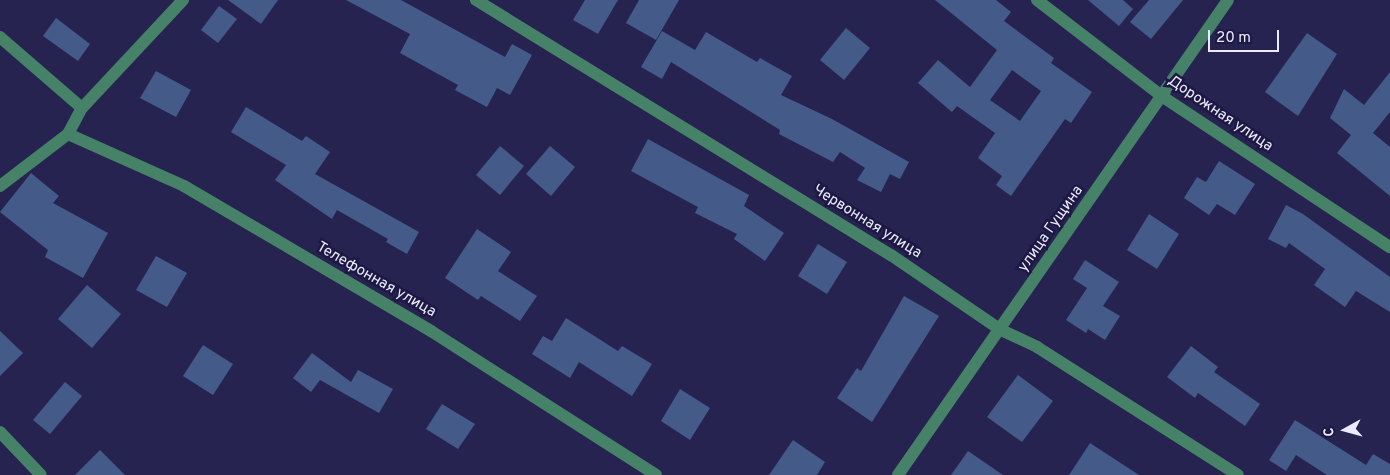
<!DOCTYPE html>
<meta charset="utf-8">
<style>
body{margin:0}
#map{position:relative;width:1390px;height:475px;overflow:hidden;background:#272350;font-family:Overpass,sans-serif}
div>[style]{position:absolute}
.building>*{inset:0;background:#445a88}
.minor>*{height:12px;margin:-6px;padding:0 6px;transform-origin:6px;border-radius:6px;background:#458268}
span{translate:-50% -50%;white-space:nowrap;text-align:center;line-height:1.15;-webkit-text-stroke:5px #1e1845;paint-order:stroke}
.street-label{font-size:15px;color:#ebebfd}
.north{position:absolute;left:1320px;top:405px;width:50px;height:50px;-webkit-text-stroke:4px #1e1845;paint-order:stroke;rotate:263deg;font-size:14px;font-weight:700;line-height:20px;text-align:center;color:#ebebfd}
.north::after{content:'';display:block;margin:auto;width:18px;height:22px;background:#ebebfd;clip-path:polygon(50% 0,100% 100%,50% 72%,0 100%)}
.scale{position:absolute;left:1208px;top:30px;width:71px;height:22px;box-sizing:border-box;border:2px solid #ebebfd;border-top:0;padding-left:6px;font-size:15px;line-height:18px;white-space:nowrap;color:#ebebfd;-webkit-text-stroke:4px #1e1845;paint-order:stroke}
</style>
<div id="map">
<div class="building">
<i style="clip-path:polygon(228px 0,278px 0,261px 24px)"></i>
<i style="clip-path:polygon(346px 0,401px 0,505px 57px,512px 44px,532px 55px,510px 95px,497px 88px,487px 107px,455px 90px,458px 85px,400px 53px,410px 34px)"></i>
<i style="clip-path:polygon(585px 0,618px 0,598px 34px,573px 20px)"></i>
<i style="clip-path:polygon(639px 0,679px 0,656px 40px,626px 23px)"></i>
<i style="clip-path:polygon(evenodd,935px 0,996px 0,1011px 12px,1004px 21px,1054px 58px,1051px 63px,1092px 92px,1071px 123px,1065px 119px,1011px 196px,996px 185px,1002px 176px,978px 158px,995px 133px,957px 106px,952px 112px,918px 83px,938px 60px,970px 87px,997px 50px,935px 0,1012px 70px,1041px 91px,1020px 121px,990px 100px,1012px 70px)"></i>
<i style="clip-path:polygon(1088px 0,1123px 0,1133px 9px,1119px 26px)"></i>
<i style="clip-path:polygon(1149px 0,1183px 0,1151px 39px,1130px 22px)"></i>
<i style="clip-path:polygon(219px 6px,237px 19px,218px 43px,201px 30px)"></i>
<i style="clip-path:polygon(56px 18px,90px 44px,78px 61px,43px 36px)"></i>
<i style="clip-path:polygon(846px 28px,870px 48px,844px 80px,820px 60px)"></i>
<i style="clip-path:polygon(662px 31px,695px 50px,706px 32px,757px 62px,760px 58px,792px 76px,781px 95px,832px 119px,909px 162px,900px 179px,890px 174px,881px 192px,857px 180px,865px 168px,840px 152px,833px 162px,779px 134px,780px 130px,671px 62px,662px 79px,641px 67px)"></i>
<i style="clip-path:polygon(1307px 33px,1337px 54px,1298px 116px,1265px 92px)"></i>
<i style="clip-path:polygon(156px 71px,191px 90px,176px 117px,140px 98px)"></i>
<i style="clip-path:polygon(1390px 72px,1390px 112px,1373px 133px,1390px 147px,1390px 196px,1337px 153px,1351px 135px,1330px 118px,1344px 89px,1364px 105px)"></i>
<i style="clip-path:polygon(246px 107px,302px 141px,306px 136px,330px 152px,315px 174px,419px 232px,407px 254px,386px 242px,388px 239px,337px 210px,332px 219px,275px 180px,286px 165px,231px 132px)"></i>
<i style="clip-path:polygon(648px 139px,749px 195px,744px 206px,784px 233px,765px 261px,734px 239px,737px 234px,695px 213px,698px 207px,631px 171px)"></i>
<i style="clip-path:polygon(500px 146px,524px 166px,500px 195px,476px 175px)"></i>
<i style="clip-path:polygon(550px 146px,575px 167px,551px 196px,526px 174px)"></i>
<i style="clip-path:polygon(1219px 161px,1255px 184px,1235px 215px,1217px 204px,1209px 215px,1184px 198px,1197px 177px,1206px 182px)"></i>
<i style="clip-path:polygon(31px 173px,59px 196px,53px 203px,108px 233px,83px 278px,45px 257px,48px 250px,0 212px)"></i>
<i style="clip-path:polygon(1286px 205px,1303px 214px,1390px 277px,1390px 312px,1356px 291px,1345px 307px,1314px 285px,1325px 269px,1289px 243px,1286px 248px,1268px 239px)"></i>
<i style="clip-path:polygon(1149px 214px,1179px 234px,1157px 269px,1127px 250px)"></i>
<i style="clip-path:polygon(477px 229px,511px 252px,498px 271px,537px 296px,520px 321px,481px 296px,478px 300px,445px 278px)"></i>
<i style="clip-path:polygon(818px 244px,847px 262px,827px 294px,798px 276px)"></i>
<i style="clip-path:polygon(156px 256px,187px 273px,167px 307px,136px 290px)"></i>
<i style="clip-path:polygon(1085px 260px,1119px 282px,1103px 306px,1120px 316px,1105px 340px,1088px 329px,1086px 333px,1066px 320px,1087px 288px,1073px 279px)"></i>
<i style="clip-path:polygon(87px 285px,121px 314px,92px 348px,58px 319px)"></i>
<i style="clip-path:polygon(904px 296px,939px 316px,872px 422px,837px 398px,857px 368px,861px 371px)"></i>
<i style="clip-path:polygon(566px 318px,618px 351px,622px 346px,652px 364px,632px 396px,579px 362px,570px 378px,532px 354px,543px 336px,552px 341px)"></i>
<i style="clip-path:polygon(0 331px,23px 353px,0 376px)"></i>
<i style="clip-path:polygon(203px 345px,233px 364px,213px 395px,183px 376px)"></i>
<i style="clip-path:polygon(1191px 346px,1218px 367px,1214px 372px,1260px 404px,1245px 426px,1198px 393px,1195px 398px,1167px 377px)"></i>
<i style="clip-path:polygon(312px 353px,351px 382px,358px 370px,393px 389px,379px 413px,320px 380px,311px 392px,293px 378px)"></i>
<i style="clip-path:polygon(1018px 375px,1053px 401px,1022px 442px,987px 417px)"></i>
<i style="clip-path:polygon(65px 382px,82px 396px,50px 434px,33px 420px)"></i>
<i style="clip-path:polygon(680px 389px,710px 408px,690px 440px,661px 421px)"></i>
<i style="clip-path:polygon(442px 404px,475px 424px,458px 449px,426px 429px)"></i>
<i style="clip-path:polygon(1295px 420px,1366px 465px,1373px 454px,1390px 464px,1390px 475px,1327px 475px,1296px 455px,1286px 471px,1269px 460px)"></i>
<i style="clip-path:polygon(793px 440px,825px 462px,817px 475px,769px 475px)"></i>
<i style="clip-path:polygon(1090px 443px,1139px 475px,1069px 475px)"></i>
<i style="clip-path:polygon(100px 450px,125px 475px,75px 475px)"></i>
<i style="clip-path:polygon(968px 451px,1003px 475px,951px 475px)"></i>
</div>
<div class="minor">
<i style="left:476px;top:0;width:487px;rotate:31.6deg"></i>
<i style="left:891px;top:255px;width:133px;rotate:34.3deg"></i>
<i style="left:1001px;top:330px;width:40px;rotate:25deg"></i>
<i style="left:1037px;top:347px;width:238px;rotate:32.5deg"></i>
<i style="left:1037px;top:0;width:159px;rotate:37.6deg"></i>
<i style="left:1163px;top:97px;width:272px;rotate:33.5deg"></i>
<i style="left:0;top:37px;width:108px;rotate:40.9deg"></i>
<i style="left:68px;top:134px;width:127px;rotate:24.1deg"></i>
<i style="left:184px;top:186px;width:286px;rotate:30.4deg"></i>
<i style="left:431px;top:331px;width:267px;rotate:32.6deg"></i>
<i style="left:0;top:186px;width:86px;rotate:-37.4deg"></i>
<i style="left:68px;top:134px;width:30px;rotate:-62deg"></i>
<i style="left:82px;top:108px;width:148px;rotate:-46.9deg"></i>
<i style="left:0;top:432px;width:59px;rotate:46.4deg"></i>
<i style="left:898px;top:475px;width:578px;rotate:-55.21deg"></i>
</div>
<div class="street-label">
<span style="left:1220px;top:114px;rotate:34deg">Дорожная улица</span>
<span style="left:867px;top:222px;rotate:32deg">Червонная улица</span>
<span style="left:1051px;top:229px;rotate:-55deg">улица Гущина</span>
<span style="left:376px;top:280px;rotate:30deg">Телефонная улица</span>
</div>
<div class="north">С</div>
<div class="scale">20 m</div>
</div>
